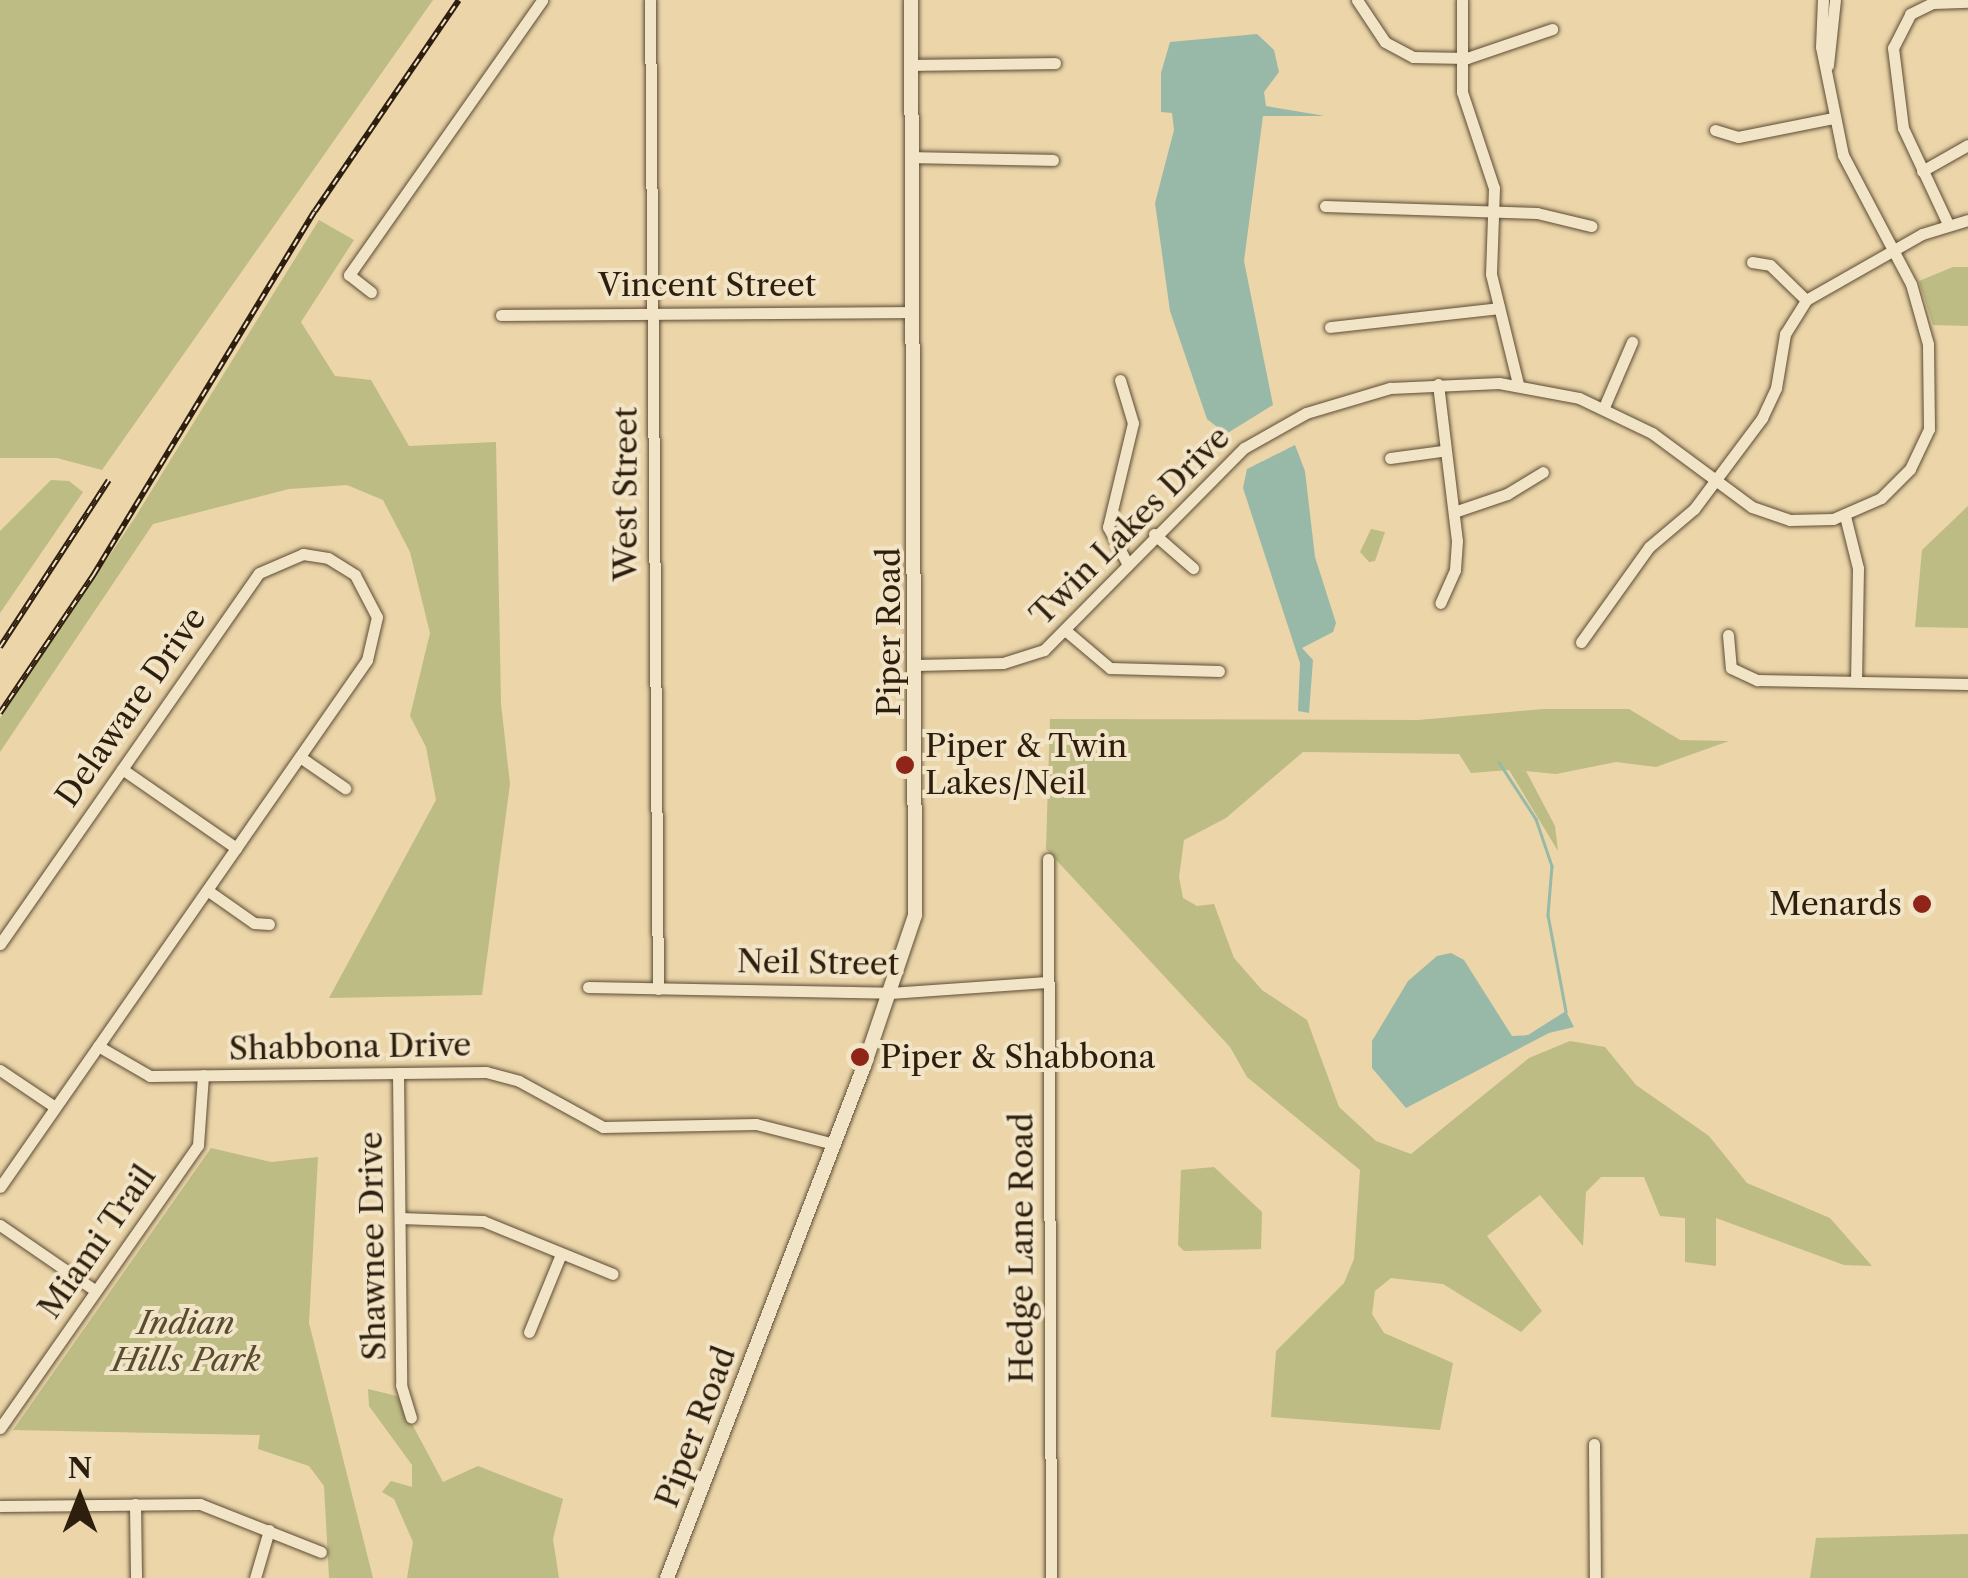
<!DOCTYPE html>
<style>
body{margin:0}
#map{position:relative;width:1968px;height:1578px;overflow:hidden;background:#ebd5a9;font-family:"Libre Caslon Text",serif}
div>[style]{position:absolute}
.green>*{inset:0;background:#bdbc84}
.water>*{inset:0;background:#98b9a8}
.stream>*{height:2.5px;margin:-1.25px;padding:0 1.25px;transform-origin:1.25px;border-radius:1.25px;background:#98b9a8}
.roads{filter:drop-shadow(0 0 2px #5d4c35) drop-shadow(0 0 2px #5d4c35)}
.minor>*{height:11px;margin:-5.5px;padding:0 5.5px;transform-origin:5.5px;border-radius:5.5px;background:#f2e4c7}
.tertiary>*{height:14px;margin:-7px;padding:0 7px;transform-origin:7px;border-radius:7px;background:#f2e4c7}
.rail>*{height:6px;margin-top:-3px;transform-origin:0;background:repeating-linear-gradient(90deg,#f2e4c7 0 8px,#2e1e0e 0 16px);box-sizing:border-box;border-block:2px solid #2e1e0e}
.dots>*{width:28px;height:28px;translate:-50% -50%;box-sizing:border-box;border:5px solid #f2e4c7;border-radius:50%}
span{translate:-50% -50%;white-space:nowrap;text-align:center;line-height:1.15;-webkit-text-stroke:8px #f2e4c7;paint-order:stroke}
.street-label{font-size:32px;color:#2e1e0e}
.poi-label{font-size:32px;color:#2e1e0e}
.left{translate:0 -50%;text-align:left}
.right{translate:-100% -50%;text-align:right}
.park-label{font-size:32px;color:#594d31;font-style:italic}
.north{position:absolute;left:30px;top:1448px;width:100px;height:100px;-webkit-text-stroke:8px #f2e4c7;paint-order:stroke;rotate:0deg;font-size:28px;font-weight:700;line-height:40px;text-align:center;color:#2e1e0e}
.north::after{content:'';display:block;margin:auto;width:35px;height:45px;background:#2e1e0e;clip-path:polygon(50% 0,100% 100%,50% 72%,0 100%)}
</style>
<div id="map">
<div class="green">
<i style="clip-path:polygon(0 0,433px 0,102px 470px,57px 458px,0 458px)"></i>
<i style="clip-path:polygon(319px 220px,354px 240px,301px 322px,335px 376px,371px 380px,409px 446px,496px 442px,501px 704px,510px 784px,482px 995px,329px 998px,436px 800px,426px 747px,410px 716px,430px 633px,410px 552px,383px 500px,347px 485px,289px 489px,153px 524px,0 752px,0 718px,134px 519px)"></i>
<i style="clip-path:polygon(1953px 267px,1968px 267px,1968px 326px,1933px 325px,1919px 281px)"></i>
<i style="clip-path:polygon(51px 480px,69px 481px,83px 492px,0 613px,0 531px)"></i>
<i style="clip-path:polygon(1968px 506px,1968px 628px,1915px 627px,1922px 550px)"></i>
<i style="clip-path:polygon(1371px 529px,1385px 532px,1375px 561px,1369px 562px,1360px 552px)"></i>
<i style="clip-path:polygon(1543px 709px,1629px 709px,1680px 740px,1729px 741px,1656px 767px,1616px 762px,1556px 774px,1526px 771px,1555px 826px,1558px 851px,1509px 770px,1471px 773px,1459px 754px,1303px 752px,1226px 818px,1184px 840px,1179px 877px,1183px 898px,1197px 906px,1214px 904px,1234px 958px,1262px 990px,1307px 1020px,1339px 1107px,1376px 1141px,1411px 1154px,1529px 1058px,1570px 1041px,1605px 1047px,1636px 1085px,1709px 1136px,1747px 1183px,1830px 1218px,1872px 1266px,1844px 1265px,1716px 1218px,1716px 1266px,1685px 1262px,1685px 1218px,1660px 1216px,1644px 1177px,1601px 1177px,1586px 1192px,1583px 1246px,1540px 1195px,1487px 1236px,1542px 1311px,1521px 1332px,1443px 1284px,1391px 1278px,1375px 1291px,1372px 1314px,1384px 1333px,1453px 1363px,1440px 1430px,1271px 1417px,1276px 1351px,1344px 1283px,1354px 1259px,1360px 1170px,1247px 1077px,1230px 1047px,1046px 849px,1050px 719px,1418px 720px)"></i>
<i style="clip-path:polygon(211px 1148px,271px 1162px,318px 1157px,309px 1323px,373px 1578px,329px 1578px,324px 1486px,309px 1466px,258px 1449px,260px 1435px,13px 1430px)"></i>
<i style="clip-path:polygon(1214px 1167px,1262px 1212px,1261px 1249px,1184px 1251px,1178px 1245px,1181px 1170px)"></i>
<i style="clip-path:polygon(368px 1389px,397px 1396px,443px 1482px,478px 1466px,563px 1499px,553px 1539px,559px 1578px,407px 1578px,413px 1542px,394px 1499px,382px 1492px,391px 1481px,412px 1487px,412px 1465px,369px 1406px)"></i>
<i style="clip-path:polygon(1968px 1534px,1968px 1578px,1810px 1578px,1816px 1538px)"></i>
</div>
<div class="water">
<i style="clip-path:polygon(1257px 34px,1274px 50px,1279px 72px,1264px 92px,1266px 106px,1325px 116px,1263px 116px,1244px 261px,1273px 405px,1226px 434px,1207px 419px,1170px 311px,1155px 203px,1174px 130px,1172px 113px,1161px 112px,1161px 73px,1170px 42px)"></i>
<i style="clip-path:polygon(1295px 445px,1305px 471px,1315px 557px,1336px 623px,1333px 632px,1302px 648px,1313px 660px,1309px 713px,1298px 711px,1300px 663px,1243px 488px,1247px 469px)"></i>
<i style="clip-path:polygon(1451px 953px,1464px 960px,1512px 1036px,1528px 1035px,1566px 1011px,1574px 1027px,1549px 1033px,1406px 1108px,1372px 1068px,1372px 1041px,1408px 981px,1437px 956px)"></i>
</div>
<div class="stream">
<i style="left:1499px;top:762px;width:68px;rotate:57deg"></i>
<i style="left:1536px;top:819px;width:50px;rotate:71.2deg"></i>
<i style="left:1552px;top:866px;width:49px;rotate:94.7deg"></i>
<i style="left:1548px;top:915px;width:98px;rotate:79.4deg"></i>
</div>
<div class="roads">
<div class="minor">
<i style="left:650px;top:0;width:989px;rotate:89.54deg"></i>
<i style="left:1357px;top:0;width:50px;rotate:56.3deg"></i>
<i style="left:1385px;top:42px;width:32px;rotate:28deg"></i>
<i style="left:1413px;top:57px;width:54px;rotate:1.1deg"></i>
<i style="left:1467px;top:58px;width:90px;rotate:-18.8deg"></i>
<i style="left:1462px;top:0;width:92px;rotate:90deg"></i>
<i style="left:1462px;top:92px;width:101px;rotate:71.6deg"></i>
<i style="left:1494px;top:188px;width:86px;rotate:92deg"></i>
<i style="left:1491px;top:274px;width:113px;rotate:76.2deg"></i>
<i style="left:912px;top:65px;width:143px;rotate:-0.8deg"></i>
<i style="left:1828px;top:65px;width:65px;rotate:-83.9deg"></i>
<i style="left:1715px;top:130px;width:24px;rotate:17deg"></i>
<i style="left:1738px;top:137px;width:97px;rotate:-11.3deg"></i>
<i style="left:912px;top:157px;width:141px;rotate:1.2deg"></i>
<i style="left:1922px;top:171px;width:53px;rotate:-29.5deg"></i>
<i style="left:1325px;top:206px;width:212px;rotate:1.9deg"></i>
<i style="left:1537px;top:213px;width:56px;rotate:13.5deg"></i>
<i style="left:1948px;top:224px;width:106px;rotate:-115.1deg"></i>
<i style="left:1903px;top:128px;width:81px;rotate:-97.1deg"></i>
<i style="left:1893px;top:48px;width:38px;rotate:-63deg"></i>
<i style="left:1910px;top:14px;width:25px;rotate:-26deg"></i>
<i style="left:1933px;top:3px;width:35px;rotate:-2deg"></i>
<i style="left:1752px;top:262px;width:18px;rotate:9deg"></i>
<i style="left:1770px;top:265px;width:50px;rotate:44.2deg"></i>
<i style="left:371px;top:292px;width:28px;rotate:-142deg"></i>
<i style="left:349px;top:275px;width:336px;rotate:-54.9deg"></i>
<i style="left:501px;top:315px;width:412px;rotate:-0.4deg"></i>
<i style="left:1330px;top:327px;width:170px;rotate:-6.4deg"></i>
<i style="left:1120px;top:380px;width:45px;rotate:73.2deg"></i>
<i style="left:1133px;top:423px;width:107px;rotate:103.5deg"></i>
<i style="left:1108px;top:527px;width:41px;rotate:62.2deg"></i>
<i style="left:1438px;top:384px;width:158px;rotate:83.1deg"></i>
<i style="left:1457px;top:541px;width:29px;rotate:94deg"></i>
<i style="left:1455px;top:570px;width:36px;rotate:114deg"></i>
<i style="left:1604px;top:407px;width:71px;rotate:-66.7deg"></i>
<i style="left:1390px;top:458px;width:51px;rotate:-7.8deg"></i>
<i style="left:1454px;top:512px;width:56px;rotate:-18.8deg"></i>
<i style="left:1507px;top:494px;width:42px;rotate:-31.4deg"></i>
<i style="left:1845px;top:516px;width:54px;rotate:76deg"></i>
<i style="left:1858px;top:568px;width:113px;rotate:91deg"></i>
<i style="left:1154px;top:534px;width:52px;rotate:41.1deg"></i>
<i style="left:1065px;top:630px;width:59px;rotate:40.2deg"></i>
<i style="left:1110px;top:668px;width:109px;rotate:1.6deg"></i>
<i style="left:1728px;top:635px;width:33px;rotate:85deg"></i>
<i style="left:1731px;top:668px;width:29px;rotate:25deg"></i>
<i style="left:1757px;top:680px;width:211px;rotate:1.1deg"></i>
<i style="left:1581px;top:642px;width:117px;rotate:-54.4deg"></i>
<i style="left:1649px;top:547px;width:59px;rotate:-40.2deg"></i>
<i style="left:1694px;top:509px;width:114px;rotate:-53.2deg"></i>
<i style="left:1762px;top:418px;width:33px;rotate:-65deg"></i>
<i style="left:1776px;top:388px;width:55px;rotate:-80.5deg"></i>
<i style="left:1785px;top:334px;width:40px;rotate:-58deg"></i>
<i style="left:1806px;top:300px;width:133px;rotate:-29.6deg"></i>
<i style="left:1922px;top:234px;width:48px;rotate:-16.9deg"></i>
<i style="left:916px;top:665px;width:87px;rotate:-1.3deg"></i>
<i style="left:1003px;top:663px;width:43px;rotate:-17.6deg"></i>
<i style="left:1044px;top:650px;width:284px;rotate:-45.3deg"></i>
<i style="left:1244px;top:448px;width:71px;rotate:-29.4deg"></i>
<i style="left:1306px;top:413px;width:88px;rotate:-16.6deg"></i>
<i style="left:1390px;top:388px;width:109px;rotate:-2.6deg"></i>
<i style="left:1499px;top:383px;width:81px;rotate:10.6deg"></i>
<i style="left:1579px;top:398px;width:81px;rotate:25.6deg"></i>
<i style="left:1652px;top:433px;width:124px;rotate:36.5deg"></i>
<i style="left:1752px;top:507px;width:40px;rotate:18.9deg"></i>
<i style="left:1790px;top:520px;width:43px;rotate:-1.3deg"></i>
<i style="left:1833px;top:519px;width:52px;rotate:-23.6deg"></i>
<i style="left:1881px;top:498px;width:41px;rotate:-45deg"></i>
<i style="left:1910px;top:469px;width:44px;rotate:-64.6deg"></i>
<i style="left:1929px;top:429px;width:85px;rotate:-90.7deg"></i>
<i style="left:1928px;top:344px;width:62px;rotate:-105.8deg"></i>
<i style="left:1911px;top:284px;width:146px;rotate:-117.8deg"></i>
<i style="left:1843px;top:155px;width:110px;rotate:-101.5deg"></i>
<i style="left:1821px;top:47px;width:47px;rotate:-87.6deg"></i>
<i style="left:300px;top:757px;width:55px;rotate:34.6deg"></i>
<i style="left:122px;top:769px;width:139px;rotate:34.7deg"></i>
<i style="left:1048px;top:859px;width:719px;rotate:89.76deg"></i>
<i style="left:207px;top:890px;width:57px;rotate:35.1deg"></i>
<i style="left:254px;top:923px;width:15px;rotate:4deg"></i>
<i style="left:0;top:944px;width:452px;rotate:-55.1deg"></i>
<i style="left:259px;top:573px;width:48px;rotate:-23.4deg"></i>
<i style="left:303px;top:554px;width:25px;rotate:9deg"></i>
<i style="left:328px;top:558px;width:32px;rotate:32deg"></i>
<i style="left:355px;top:575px;width:47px;rotate:62.4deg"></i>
<i style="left:377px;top:617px;width:44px;rotate:103.1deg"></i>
<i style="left:367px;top:660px;width:642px;rotate:124.85deg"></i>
<i style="left:588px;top:987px;width:302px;rotate:1.1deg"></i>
<i style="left:890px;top:993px;width:157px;rotate:-4deg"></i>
<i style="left:98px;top:1046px;width:60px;rotate:30deg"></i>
<i style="left:150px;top:1076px;width:336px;rotate:-0.7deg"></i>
<i style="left:486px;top:1072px;width:34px;rotate:15deg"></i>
<i style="left:519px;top:1081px;width:96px;rotate:28.7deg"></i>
<i style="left:603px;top:1127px;width:153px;rotate:-1.1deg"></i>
<i style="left:756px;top:1124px;width:81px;rotate:14.4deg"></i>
<i style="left:0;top:1070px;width:66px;rotate:33.9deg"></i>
<i style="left:398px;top:1073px;width:312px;rotate:89.4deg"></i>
<i style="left:401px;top:1385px;width:34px;rotate:73deg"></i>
<i style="left:400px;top:1218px;width:83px;rotate:2.1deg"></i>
<i style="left:483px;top:1221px;width:140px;rotate:22.2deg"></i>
<i style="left:0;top:1225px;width:116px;rotate:34.5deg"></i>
<i style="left:529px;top:1332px;width:84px;rotate:-67.7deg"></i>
<i style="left:0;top:1428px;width:345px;rotate:-55deg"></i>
<i style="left:198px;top:1145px;width:70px;rotate:-85.9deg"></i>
<i style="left:1594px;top:1444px;width:134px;rotate:89.6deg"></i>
<i style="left:135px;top:1504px;width:74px;rotate:89.2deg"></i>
<i style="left:0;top:1506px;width:200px;rotate:-0.6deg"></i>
<i style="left:200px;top:1504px;width:130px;rotate:21.6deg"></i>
<i style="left:255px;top:1578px;width:50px;rotate:-73.7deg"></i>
</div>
<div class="tertiary">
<i style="left:667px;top:1578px;width:549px;rotate:-68.95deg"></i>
<i style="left:864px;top:1066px;width:159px;rotate:-71.3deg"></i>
<i style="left:915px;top:915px;width:915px;rotate:-90.25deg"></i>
</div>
</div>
<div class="rail">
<i style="left:0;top:647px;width:199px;rotate:-56.9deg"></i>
<i style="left:0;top:713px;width:168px;rotate:-55.9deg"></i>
<i style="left:94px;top:574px;width:425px;rotate:-58.7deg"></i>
<i style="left:315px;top:211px;width:255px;rotate:-55.7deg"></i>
</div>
<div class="dots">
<i style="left:905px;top:765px;background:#8f2418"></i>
<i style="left:1922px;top:904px;background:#8f2418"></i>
<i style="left:860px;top:1057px;background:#8f2418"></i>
</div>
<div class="street-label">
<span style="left:707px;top:285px">Vincent Street</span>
<span style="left:626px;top:494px;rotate:-90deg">West Street</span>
<span style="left:1130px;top:526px;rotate:-45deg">Twin Lakes Drive</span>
<span style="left:889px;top:632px;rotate:-90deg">Piper Road</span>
<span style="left:131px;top:707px;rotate:-55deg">Delaware Drive</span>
<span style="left:818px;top:963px;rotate:1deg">Neil Street</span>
<span style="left:350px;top:1047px;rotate:-1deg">Shabbona Drive</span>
<span style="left:97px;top:1242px;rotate:-55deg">Miami Trail</span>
<span style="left:373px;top:1246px;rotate:-91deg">Shawnee Drive</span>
<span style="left:1022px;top:1248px;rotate:-90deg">Hedge Lane Road</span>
<span style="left:696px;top:1427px;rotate:-69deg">Piper Road</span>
</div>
<div class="poi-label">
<span class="left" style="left:925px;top:765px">Piper &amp; Twin<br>Lakes/Neil</span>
<span class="right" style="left:1902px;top:904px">Menards</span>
<span class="left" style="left:880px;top:1057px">Piper &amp; Shabbona</span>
</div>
<div class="park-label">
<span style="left:186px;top:1342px">Indian<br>Hills Park</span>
</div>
<div class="north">N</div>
</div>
